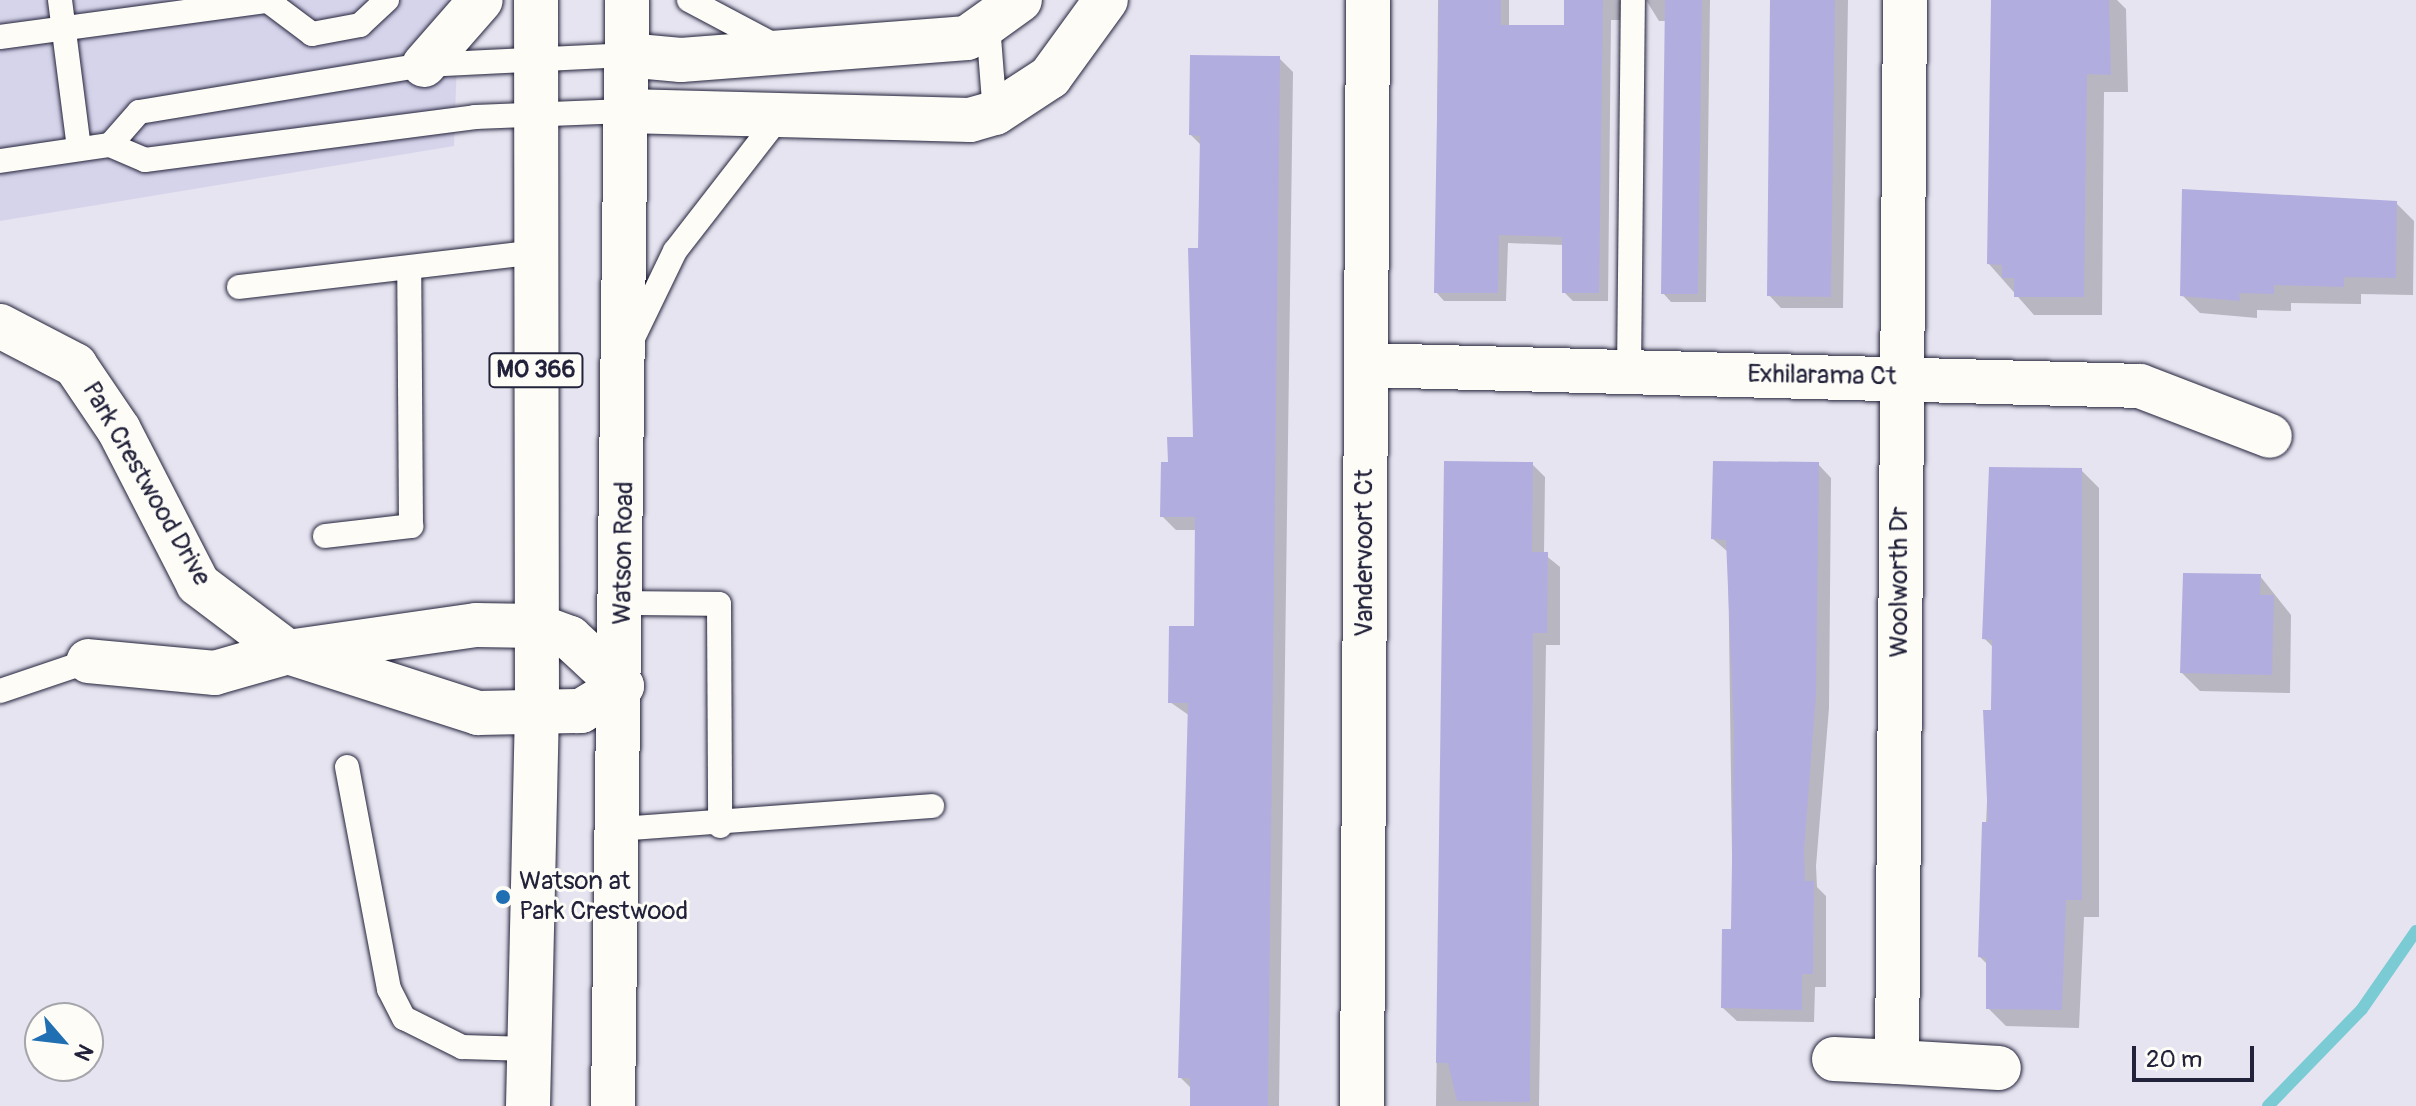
<!DOCTYPE html>
<style>
body{margin:0}
#map{position:relative;width:2416px;height:1106px;overflow:hidden;background:#e6e4f0;font-family:Pangolin,sans-serif}
div>[style]{position:absolute}
.built>*{inset:0;background:#d6d4eb}
.shadow>*{inset:0;background:#0003}
.stream>*{height:12px;margin:-6px;padding:0 6px;transform-origin:6px;border-radius:6px;background:#7acbd4}
.building>*{inset:0;background:#b2addf}
.roads{filter:drop-shadow(0 0 2px #22223b) drop-shadow(0 0 2px #22223b)}
.lane>*{height:24px;margin:-12px;padding:0 12px;transform-origin:12px;border-radius:12px;background:#fdfcf7}
.street>*{height:44px;margin:-22px;padding:0 22px;transform-origin:22px;border-radius:22px;background:#fdfcf7}
.primary>*{height:44px;margin:-22px;padding:0 22px;transform-origin:22px;border-radius:22px;background:#fdfcf7}
.dots>*{width:22px;height:22px;translate:-50% -50%;box-sizing:border-box;border:4px solid #fdfcf7;border-radius:50%}
span{translate:-50% -50%;white-space:nowrap;text-align:center;line-height:1.15;-webkit-text-stroke:6px #fdfcf7;paint-order:stroke}
.shield-label span{padding:2px 6px;background:#fdfcf7;border:2px solid;border-radius:6px;-webkit-text-stroke-width:0}
.shield-label{font-size:24px;color:#22223b;font-weight:700}
.street-label{font-size:26px;color:#22223b}
.poi-label{font-size:26px;color:#22223b}
.left{translate:0 -50%;text-align:left}
.north{position:absolute;left:24px;top:1002px;width:80px;height:80px;box-sizing:border-box;background:#fdfcf7;border:2px solid #a5a5ac;border-radius:50%;rotate:118deg;font-size:22px;font-weight:700;line-height:32px;text-align:center;color:#22223b}
.north::after{content:'';display:block;margin:auto;width:28px;height:36px;background:#1f6fb2;clip-path:polygon(50% 0,100% 100%,50% 72%,0 100%)}
.scale{position:absolute;left:2132px;top:1046px;width:122px;height:36px;box-sizing:border-box;border:4px solid #22223b;border-top:0;padding-left:10px;font-size:24px;line-height:28px;white-space:nowrap;color:#22223b;-webkit-text-stroke:6px #fdfcf7;paint-order:stroke}
</style>
<div id="map">
<div class="built">
<i style="clip-path:polygon(0 0,459px 0,454px 146px,0 221px)"></i>
</div>
<div class="shadow">
<i style="clip-path:polygon(1438px 0,1509px 0,1509px 27px,1566px 27px,1566px 0,1629px 0,1626px 20px,1611px 20px,1608px 301px,1573px 301px,1564px 292px,1564px 245px,1508px 243px,1506px 301px,1444px 301px,1436px 292px)"></i>
<i style="clip-path:polygon(1646px 0,1710px 0,1706px 302px,1671px 302px,1663px 293px,1667px 21px,1659px 21px)"></i>
<i style="clip-path:polygon(1772px 0,1848px 0,1843px 308px,1781px 308px,1769px 295px)"></i>
<i style="clip-path:polygon(1993px 0,2117px 0,2126px 9px,2128px 92px,2104px 92px,2102px 315px,2034px 315px,1989px 264px)"></i>
<i style="clip-path:polygon(1279px 58px,1293px 72px,1279px 1106px,1192px 1106px,1192px 1089px,1180px 1077px,1190px 716px,1170px 702px,1196px 628px,1197px 530px,1176px 530px,1162px 516px,1170px 464px,1195px 439px,1202px 146px,1191px 135px)"></i>
<i style="clip-path:polygon(2396px 203px,2414px 221px,2413px 295px,2361px 294px,2361px 304px,2291px 303px,2291px 311px,2257px 310px,2257px 318px,2200px 313px,2182px 295px)"></i>
<i style="clip-path:polygon(1446px 463px,1532px 464px,1545px 477px,1544px 554px,1560px 567px,1560px 645px,1546px 645px,1539px 1106px,1436px 1106px)"></i>
<i style="clip-path:polygon(1818px 464px,1831px 478px,1829px 708px,1816px 866px,1817px 887px,1826px 896px,1826px 987px,1815px 987px,1814px 1022px,1737px 1021px,1723px 1008px,1733px 931px,1728px 552px,1713px 539px)"></i>
<i style="clip-path:polygon(2081px 470px,2099px 488px,2099px 917px,2084px 917px,2079px 1028px,2006px 1026px,1988px 1008px,1988px 965px,1980px 957px,1994px 648px,1984px 638px)"></i>
<i style="clip-path:polygon(2260px 576px,2291px 615px,2290px 693px,2200px 691px,2182px 673px)"></i>
</div>
<div class="stream">
<i style="left:2268px;top:1106px;width:135px;rotate:-45.9deg"></i>
<i style="left:2362px;top:1009px;width:95px;rotate:-55.3deg"></i>
</div>
<div class="building">
<i style="clip-path:polygon(1439px 0,1501px 0,1501px 25px,1564px 25px,1564px 0,1603px 0,1599px 293px,1562px 293px,1562px 237px,1499px 235px,1498px 293px,1434px 293px)"></i>
<i style="clip-path:polygon(1665px 0,1702px 0,1698px 294px,1661px 294px)"></i>
<i style="clip-path:polygon(1770px 0,1835px 0,1831px 297px,1767px 296px)"></i>
<i style="clip-path:polygon(1991px 0,2109px 0,2111px 75px,2087px 74px,2084px 297px,2014px 297px,2014px 278px,2002px 278px,2002px 265px,1987px 264px)"></i>
<i style="clip-path:polygon(1190px 55px,1280px 56px,1268px 1106px,1190px 1106px,1190px 1078px,1178px 1078px,1188px 703px,1168px 703px,1169px 626px,1194px 626px,1195px 517px,1160px 517px,1161px 462px,1168px 462px,1167px 437px,1193px 437px,1188px 248px,1198px 248px,1200px 136px,1189px 135px)"></i>
<i style="clip-path:polygon(2182px 189px,2397px 201px,2396px 278px,2344px 277px,2344px 287px,2274px 285px,2274px 294px,2239px 293px,2240px 301px,2180px 296px)"></i>
<i style="clip-path:polygon(1444px 461px,1533px 462px,1532px 552px,1548px 552px,1547px 633px,1533px 633px,1530px 1102px,1457px 1101px,1448px 1063px,1436px 1063px)"></i>
<i style="clip-path:polygon(1713px 461px,1819px 462px,1816px 693px,1804px 851px,1805px 881px,1814px 881px,1813px 974px,1802px 974px,1802px 1010px,1721px 1008px,1722px 929px,1731px 929px,1734px 730px,1726px 540px,1711px 539px)"></i>
<i style="clip-path:polygon(1989px 467px,2082px 468px,2082px 900px,2066px 900px,2062px 1010px,1986px 1009px,1986px 958px,1978px 957px,1982px 822px,1988px 822px,1983px 710px,1991px 710px,1992px 640px,1982px 639px)"></i>
<i style="clip-path:polygon(2183px 573px,2261px 574px,2260px 595px,2274px 595px,2272px 675px,2180px 673px)"></i>
</div>
<div class="roads">
<div class="lane">
<i style="left:60px;top:0;width:150px;rotate:82.7deg"></i>
<i style="left:689px;top:0;width:96px;rotate:27.9deg"></i>
<i style="left:268px;top:1px;width:55px;rotate:36.9deg"></i>
<i style="left:312px;top:34px;width:49px;rotate:-10.6deg"></i>
<i style="left:360px;top:25px;width:37px;rotate:-43deg"></i>
<i style="left:988px;top:25px;width:88px;rotate:85.5deg"></i>
<i style="left:0;top:37px;width:277px;rotate:-7.7deg"></i>
<i style="left:110px;top:145px;width:44px;rotate:-48.7deg"></i>
<i style="left:139px;top:112px;width:289px;rotate:-9.4deg"></i>
<i style="left:424px;top:65px;width:202px;rotate:-2.8deg"></i>
<i style="left:0;top:161px;width:111px;rotate:-8.3deg"></i>
<i style="left:110px;top:145px;width:38px;rotate:23deg"></i>
<i style="left:145px;top:160px;width:333px;rotate:-7.4deg"></i>
<i style="left:475px;top:117px;width:151px;rotate:-2.3deg"></i>
<i style="left:239px;top:287px;width:299px;rotate:-6.7deg"></i>
<i style="left:632px;top:340px;width:99px;rotate:-64.2deg"></i>
<i style="left:675px;top:251px;width:168px;rotate:-52.2deg"></i>
<i style="left:1629px;top:372px;width:372px;rotate:-89.4deg"></i>
<i style="left:325px;top:536px;width:87px;rotate:-6.6deg"></i>
<i style="left:411px;top:526px;width:258px;rotate:-90.4deg"></i>
<i style="left:624px;top:603px;width:95px;rotate:0.6deg"></i>
<i style="left:719px;top:604px;width:222px;rotate:89.7deg"></i>
<i style="left:0;top:691px;width:94px;rotate:-18.6deg"></i>
<i style="left:347px;top:767px;width:226px;rotate:79.3deg"></i>
<i style="left:389px;top:989px;width:33px;rotate:63deg"></i>
<i style="left:404px;top:1018px;width:65px;rotate:26.6deg"></i>
<i style="left:462px;top:1047px;width:67px;rotate:1.7deg"></i>
<i style="left:619px;top:829px;width:314px;rotate:-4.2deg"></i>
</div>
<div class="street">
<i style="left:1905px;top:0;width:1062px;rotate:90.43deg"></i>
<i style="left:1897px;top:1062px;width:102px;rotate:3.4deg"></i>
<i style="left:626px;top:55px;width:55px;rotate:5.2deg"></i>
<i style="left:681px;top:60px;width:287px;rotate:-4.4deg"></i>
<i style="left:967px;top:38px;width:65px;rotate:-35.6deg"></i>
<i style="left:626px;top:111px;width:344px;rotate:1.5deg"></i>
<i style="left:970px;top:120px;width:26px;rotate:-16deg"></i>
<i style="left:995px;top:113px;width:66px;rotate:-33.2deg"></i>
<i style="left:1050px;top:77px;width:95px;rotate:-54deg"></i>
<i style="left:0;top:326px;width:85px;rotate:27.5deg"></i>
<i style="left:75px;top:365px;width:78px;rotate:55.9deg"></i>
<i style="left:119px;top:430px;width:173px;rotate:62.8deg"></i>
<i style="left:198px;top:584px;width:113px;rotate:37.1deg"></i>
<i style="left:288px;top:652px;width:200px;rotate:17.8deg"></i>
<i style="left:478px;top:713px;width:103px;rotate:-1.1deg"></i>
<i style="left:581px;top:711px;width:48px;rotate:-31.4deg"></i>
<i style="left:622px;top:686px;width:71px;rotate:-137.3deg"></i>
<i style="left:570px;top:638px;width:35px;rotate:-160deg"></i>
<i style="left:537px;top:626px;width:61px;rotate:-179.1deg"></i>
<i style="left:476px;top:625px;width:190px;rotate:171.8deg"></i>
<i style="left:288px;top:652px;width:76px;rotate:164deg"></i>
<i style="left:215px;top:673px;width:127px;rotate:-174.6deg"></i>
<i style="left:1366px;top:365px;width:774px;rotate:1.55deg"></i>
<i style="left:2140px;top:386px;width:139px;rotate:21deg"></i>
<i style="left:1834px;top:1059px;width:63px;rotate:2.7deg"></i>
<i style="left:1362px;top:1106px;width:1106px;rotate:-89.69deg"></i>
</div>
<div class="primary">
<i style="left:424px;top:65px;width:86px;rotate:-48.8deg"></i>
<i style="left:528px;top:1106px;width:393px;rotate:-88.7deg"></i>
<i style="left:537px;top:713px;width:713px;rotate:-90.08deg"></i>
<i style="left:613px;top:1106px;width:1106px;rotate:-89.27deg"></i>
</div>
</div>
<div class="dots">
<i style="left:503px;top:897px;background:#1f6fb2"></i>
</div>
<div class="shield-label">
<span style="left:536px;top:370px">MO 366</span>
</div>
<div class="street-label">
<span style="left:1822px;top:376px;rotate:1deg">Exhilarama Ct</span>
<span style="left:146px;top:484px;rotate:60deg">Park Crestwood Drive</span>
<span style="left:624px;top:553px;rotate:-89deg">Watson Road</span>
<span style="left:1365px;top:553px;rotate:-90deg">Vandervoort Ct</span>
<span style="left:1900px;top:582px;rotate:-90deg">Woolworth Dr</span>
</div>
<div class="poi-label">
<span class="left" style="left:519px;top:897px">Watson at<br>Park Crestwood</span>
</div>
<div class="north">N</div>
<div class="scale">20 m</div>
</div>
